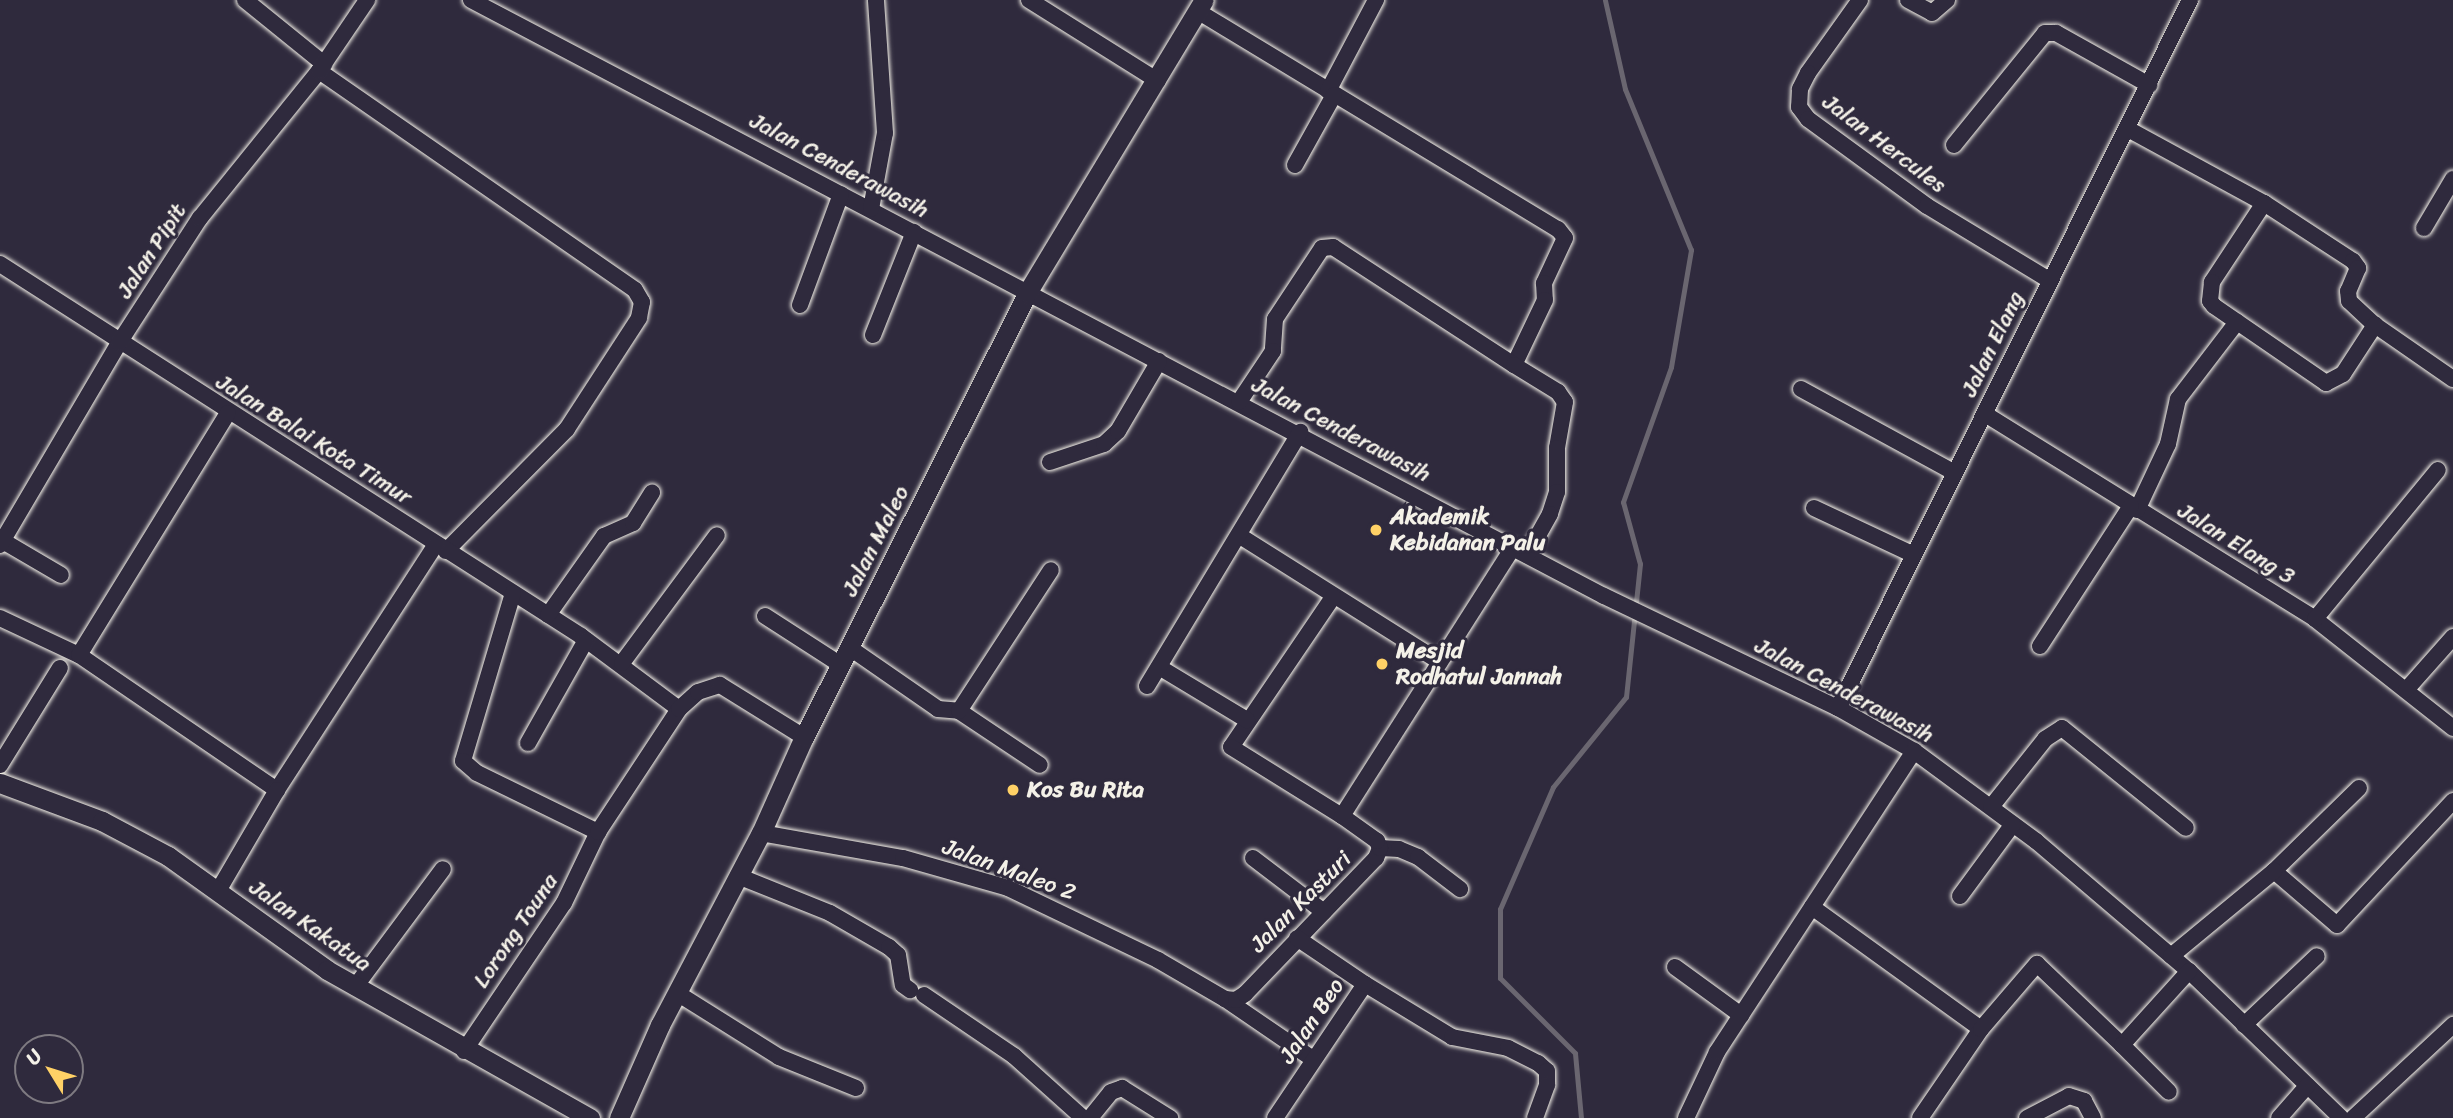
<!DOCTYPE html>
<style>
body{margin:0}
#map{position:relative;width:2453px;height:1118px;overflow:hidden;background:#2f2a3d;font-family:Sriracha,sans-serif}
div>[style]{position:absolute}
.stream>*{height:5px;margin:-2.5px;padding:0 2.5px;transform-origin:2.5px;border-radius:2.5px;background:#6a6670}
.roads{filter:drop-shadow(0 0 2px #f4f1e8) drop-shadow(0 0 2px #f4f1e8)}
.minor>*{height:16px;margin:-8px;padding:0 8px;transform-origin:8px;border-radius:8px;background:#2f2a3d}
.tertiary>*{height:19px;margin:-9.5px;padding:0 9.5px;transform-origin:9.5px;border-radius:9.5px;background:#2f2a3d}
.dots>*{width:19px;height:19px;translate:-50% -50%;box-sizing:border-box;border:4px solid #2f2a3d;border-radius:50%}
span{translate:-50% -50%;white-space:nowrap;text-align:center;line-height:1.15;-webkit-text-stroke:6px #2f2a3d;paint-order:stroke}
.street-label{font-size:23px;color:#f4f1e8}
.poi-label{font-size:23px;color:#f4f1e8;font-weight:700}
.left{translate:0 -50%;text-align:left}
.north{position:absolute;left:14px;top:1034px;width:70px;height:70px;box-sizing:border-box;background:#2f2a3d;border:2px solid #7e7a81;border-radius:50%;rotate:308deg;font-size:19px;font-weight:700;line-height:28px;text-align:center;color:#f4f1e8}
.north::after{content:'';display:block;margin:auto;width:24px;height:32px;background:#ffd166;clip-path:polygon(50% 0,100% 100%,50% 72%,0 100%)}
</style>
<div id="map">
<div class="stream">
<i style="left:1581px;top:1118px;width:65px;rotate:-95.3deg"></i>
<i style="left:1575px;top:1053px;width:106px;rotate:-135deg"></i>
<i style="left:1500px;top:978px;width:69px;rotate:-90deg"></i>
<i style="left:1500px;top:909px;width:133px;rotate:-66.5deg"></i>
<i style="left:1553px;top:787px;width:116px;rotate:-51deg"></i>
<i style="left:1626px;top:697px;width:134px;rotate:-84deg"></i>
<i style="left:1640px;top:564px;width:64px;rotate:-105.3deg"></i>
<i style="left:1623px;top:502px;width:143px;rotate:-70.4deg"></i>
<i style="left:1671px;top:367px;width:119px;rotate:-80.3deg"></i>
<i style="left:1691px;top:250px;width:174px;rotate:-112.3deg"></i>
<i style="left:1625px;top:89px;width:91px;rotate:-102.7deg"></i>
</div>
<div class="roads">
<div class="minor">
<i style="left:245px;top:0;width:102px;rotate:39deg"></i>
<i style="left:471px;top:0;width:1280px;rotate:27.75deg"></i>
<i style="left:1604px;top:596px;width:259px;rotate:25.6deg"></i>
<i style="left:1838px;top:708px;width:87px;rotate:29.5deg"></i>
<i style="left:1914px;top:751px;width:152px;rotate:36.4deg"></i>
<i style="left:2036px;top:841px;width:201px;rotate:40.4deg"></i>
<i style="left:2189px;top:971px;width:211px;rotate:44deg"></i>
<i style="left:1029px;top:0;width:152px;rotate:32.1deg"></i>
<i style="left:1860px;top:0;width:90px;rotate:125.5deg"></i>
<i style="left:1808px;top:73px;width:18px;rotate:117deg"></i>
<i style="left:1800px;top:89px;width:18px;rotate:93deg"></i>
<i style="left:1799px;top:107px;width:15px;rotate:53deg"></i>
<i style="left:1808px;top:119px;width:147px;rotate:36.2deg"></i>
<i style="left:1927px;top:206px;width:143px;rotate:31.2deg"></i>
<i style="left:1908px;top:0;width:27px;rotate:28deg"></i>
<i style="left:1932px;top:13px;width:20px;rotate:-41deg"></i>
<i style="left:1199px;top:12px;width:419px;rotate:31.2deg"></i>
<i style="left:1558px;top:229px;width:11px;rotate:52deg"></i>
<i style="left:1565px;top:238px;width:50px;rotate:115deg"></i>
<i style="left:1544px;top:283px;width:17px;rotate:87deg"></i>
<i style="left:1545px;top:300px;width:72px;rotate:115.5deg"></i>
<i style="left:1514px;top:365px;width:216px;rotate:-146.9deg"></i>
<i style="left:1333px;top:247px;width:11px;rotate:175deg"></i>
<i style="left:1322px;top:248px;width:85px;rotate:123.5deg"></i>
<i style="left:1275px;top:319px;width:32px;rotate:94deg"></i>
<i style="left:1273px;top:351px;width:61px;rotate:123.7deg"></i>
<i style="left:319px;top:71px;width:384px;rotate:34.7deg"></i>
<i style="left:635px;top:290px;width:14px;rotate:60deg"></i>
<i style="left:642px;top:302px;width:16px;rotate:101deg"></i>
<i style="left:639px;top:318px;width:132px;rotate:123deg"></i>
<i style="left:567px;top:429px;width:172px;rotate:134.8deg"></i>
<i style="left:1328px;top:91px;width:103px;rotate:-62.2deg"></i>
<i style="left:2128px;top:129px;width:155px;rotate:28.6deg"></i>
<i style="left:2264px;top:203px;width:106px;rotate:33.1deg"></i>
<i style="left:2353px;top:261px;width:9px;rotate:54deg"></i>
<i style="left:2358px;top:268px;width:25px;rotate:113deg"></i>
<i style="left:2348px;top:291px;width:10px;rotate:84deg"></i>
<i style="left:2349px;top:301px;width:35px;rotate:43deg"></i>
<i style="left:2375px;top:325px;width:95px;rotate:34.7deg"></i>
<i style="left:1954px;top:145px;width:144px;rotate:-50.9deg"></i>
<i style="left:2045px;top:33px;width:11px"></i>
<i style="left:2056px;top:33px;width:107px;rotate:29.2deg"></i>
<i style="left:1295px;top:165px;width:80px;rotate:-60.9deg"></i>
<i style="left:2264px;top:203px;width:95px;rotate:123.4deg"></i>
<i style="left:2212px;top:282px;width:19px;rotate:96deg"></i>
<i style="left:2210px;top:301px;width:6px;rotate:51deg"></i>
<i style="left:2214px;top:306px;width:136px;rotate:34.5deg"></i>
<i style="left:2326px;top:383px;width:19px;rotate:-28deg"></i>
<i style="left:2343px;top:374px;width:59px;rotate:-56.9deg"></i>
<i style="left:871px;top:209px;width:77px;rotate:-79.6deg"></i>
<i style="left:885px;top:133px;width:133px;rotate:-93.9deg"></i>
<i style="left:2424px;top:228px;width:57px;rotate:-59.4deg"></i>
<i style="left:0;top:264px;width:690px;rotate:32.63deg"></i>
<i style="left:581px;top:636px;width:122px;rotate:36.7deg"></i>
<i style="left:800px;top:305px;width:118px;rotate:-69.7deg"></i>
<i style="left:873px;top:335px;width:111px;rotate:-68.3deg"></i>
<i style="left:1514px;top:365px;width:52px;rotate:31.5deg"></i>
<i style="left:1558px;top:392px;width:12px;rotate:55deg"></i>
<i style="left:1565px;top:402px;width:47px;rotate:99.9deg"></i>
<i style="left:1557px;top:448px;width:44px;rotate:90deg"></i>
<i style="left:1557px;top:492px;width:23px;rotate:108deg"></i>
<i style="left:1550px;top:514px;width:47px;rotate:119.3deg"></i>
<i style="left:1801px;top:389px;width:175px;rotate:28.6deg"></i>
<i style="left:1985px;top:414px;width:388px;rotate:31.8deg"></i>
<i style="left:2315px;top:619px;width:176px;rotate:38.3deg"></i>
<i style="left:1050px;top:462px;width:57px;rotate:-18.4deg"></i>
<i style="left:1104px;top:444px;width:19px;rotate:-43deg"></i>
<i style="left:1118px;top:431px;width:81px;rotate:-59.6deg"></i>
<i style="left:1814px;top:508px;width:110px;rotate:25.2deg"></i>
<i style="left:2137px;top:510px;width:73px;rotate:-64.8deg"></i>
<i style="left:2168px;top:444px;width:46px;rotate:-77.5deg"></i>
<i style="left:2178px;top:399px;width:97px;rotate:-52.5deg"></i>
<i style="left:1240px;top:536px;width:236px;rotate:32.2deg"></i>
<i style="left:3px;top:541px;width:67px;rotate:30.4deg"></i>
<i style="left:0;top:545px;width:234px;rotate:-59.5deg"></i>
<i style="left:119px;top:343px;width:149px;rotate:-57.1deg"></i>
<i style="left:200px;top:218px;width:189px;rotate:-51deg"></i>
<i style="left:319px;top:71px;width:86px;rotate:-55.9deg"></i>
<i style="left:513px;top:593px;width:175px;rotate:106.6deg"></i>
<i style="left:463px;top:761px;width:18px;rotate:41deg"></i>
<i style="left:477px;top:773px;width:135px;rotate:26deg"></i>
<i style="left:1333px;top:597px;width:181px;rotate:124.2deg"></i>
<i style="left:1231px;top:747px;width:131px;rotate:31.9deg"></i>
<i style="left:548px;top:615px;width:97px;rotate:-54.7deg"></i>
<i style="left:604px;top:536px;width:32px;rotate:-24deg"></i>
<i style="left:633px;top:523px;width:36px;rotate:-58deg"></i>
<i style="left:765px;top:616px;width:90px;rotate:32.8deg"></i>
<i style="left:0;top:618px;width:87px;rotate:25.1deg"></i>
<i style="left:79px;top:655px;width:240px;rotate:34.3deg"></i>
<i style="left:277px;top:790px;width:293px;rotate:-57.1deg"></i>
<i style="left:2315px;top:619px;width:193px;rotate:-50.5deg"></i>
<i style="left:2040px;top:646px;width:167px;rotate:-57deg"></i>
<i style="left:850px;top:648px;width:107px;rotate:34.7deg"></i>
<i style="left:938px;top:709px;width:21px;rotate:5deg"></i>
<i style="left:959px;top:711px;width:97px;rotate:33.7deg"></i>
<i style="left:79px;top:655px;width:284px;rotate:-58.4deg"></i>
<i style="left:622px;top:663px;width:159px;rotate:-53.4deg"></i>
<i style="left:1159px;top:667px;width:103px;rotate:31.1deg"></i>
<i style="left:1147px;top:686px;width:297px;rotate:-58.9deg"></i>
<i style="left:2406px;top:690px;width:71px;rotate:-48.4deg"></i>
<i style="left:1838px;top:708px;width:791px;rotate:-63.56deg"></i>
<i style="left:959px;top:711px;width:168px;rotate:-56.9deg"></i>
<i style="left:528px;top:743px;width:118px;rotate:-60.6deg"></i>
<i style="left:0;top:765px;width:114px;rotate:-58.3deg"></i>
<i style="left:2359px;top:788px;width:119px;rotate:135.7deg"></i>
<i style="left:2274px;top:871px;width:83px;rotate:40.6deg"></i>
<i style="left:2337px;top:925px;width:170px;rotate:-46.9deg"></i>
<i style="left:1991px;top:807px;width:87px;rotate:-51.5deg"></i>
<i style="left:2045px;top:739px;width:20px;rotate:-33deg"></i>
<i style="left:2062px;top:728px;width:159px;rotate:38.9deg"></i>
<i style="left:761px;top:833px;width:144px;rotate:10deg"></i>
<i style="left:903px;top:858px;width:109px;rotate:15.9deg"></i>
<i style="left:1008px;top:888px;width:166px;rotate:25.6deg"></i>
<i style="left:1158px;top:960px;width:78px;rotate:30.2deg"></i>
<i style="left:1225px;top:999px;width:107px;rotate:34.3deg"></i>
<i style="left:1380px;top:848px;width:19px;rotate:3deg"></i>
<i style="left:1399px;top:849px;width:21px;rotate:23deg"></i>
<i style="left:1418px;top:857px;width:53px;rotate:37.3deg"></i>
<i style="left:1253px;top:858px;width:89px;rotate:37.3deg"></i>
<i style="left:738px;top:876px;width:99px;rotate:21.9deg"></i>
<i style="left:830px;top:913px;width:68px;rotate:30deg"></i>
<i style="left:889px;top:947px;width:12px;rotate:42deg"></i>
<i style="left:898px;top:955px;width:30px;rotate:81deg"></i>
<i style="left:903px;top:985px;width:9px;rotate:36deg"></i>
<i style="left:218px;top:891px;width:117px;rotate:-59.7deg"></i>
<i style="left:1960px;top:896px;width:89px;rotate:-53.6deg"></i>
<i style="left:1812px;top:907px;width:208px;rotate:35.8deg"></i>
<i style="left:1981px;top:1029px;width:108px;rotate:124.4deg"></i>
<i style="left:2171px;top:956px;width:134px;rotate:-39.5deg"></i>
<i style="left:1675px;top:967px;width:82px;rotate:36deg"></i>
<i style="left:1365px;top:984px;width:102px;rotate:31.3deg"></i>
<i style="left:1452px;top:1037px;width:57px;rotate:11.1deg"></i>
<i style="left:1508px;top:1048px;width:34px;rotate:27deg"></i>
<i style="left:1538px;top:1063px;width:12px;rotate:42deg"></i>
<i style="left:1547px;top:1071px;width:14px;rotate:90deg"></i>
<i style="left:1547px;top:1085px;width:35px;rotate:110deg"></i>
<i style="left:355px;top:987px;width:147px;rotate:-53.3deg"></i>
<i style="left:677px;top:993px;width:120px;rotate:32.1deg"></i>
<i style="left:779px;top:1057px;width:83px;rotate:21.9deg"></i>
<i style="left:924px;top:995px;width:109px;rotate:34.1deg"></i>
<i style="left:1014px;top:1056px;width:93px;rotate:41.9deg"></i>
<i style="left:1225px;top:999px;width:11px;rotate:5deg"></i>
<i style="left:1236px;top:1000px;width:11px;rotate:-34deg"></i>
<i style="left:1245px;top:994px;width:189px;rotate:-46.1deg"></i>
<i style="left:1376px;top:858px;width:11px;rotate:-68deg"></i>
<i style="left:1380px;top:848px;width:8px;rotate:-113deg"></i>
<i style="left:1377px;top:841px;width:43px;rotate:-144.5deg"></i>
<i style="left:1342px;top:816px;width:318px;rotate:-57.5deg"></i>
<i style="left:2244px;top:1025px;width:100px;rotate:-43.4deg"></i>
<i style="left:1981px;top:1029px;width:86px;rotate:-49.3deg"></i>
<i style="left:2037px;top:964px;width:117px;rotate:43.6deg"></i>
<i style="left:2122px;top:1045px;width:100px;rotate:-47.8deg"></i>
<i style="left:2122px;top:1045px;width:66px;rotate:45deg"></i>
<i style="left:464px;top:1051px;width:179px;rotate:-56deg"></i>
<i style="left:564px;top:903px;width:79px;rotate:-64.4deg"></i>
<i style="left:598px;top:832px;width:147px;rotate:-56.6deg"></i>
<i style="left:679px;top:709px;width:25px;rotate:-42deg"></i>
<i style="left:698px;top:692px;width:23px;rotate:-18deg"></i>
<i style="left:720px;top:685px;width:99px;rotate:31.8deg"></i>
<i style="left:1090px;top:1118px;width:33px;rotate:-51deg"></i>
<i style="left:1111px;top:1092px;width:12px;rotate:-20deg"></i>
<i style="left:1122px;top:1088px;width:57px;rotate:32deg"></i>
<i style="left:1275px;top:1118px;width:161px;rotate:-56.1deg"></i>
<i style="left:1365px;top:984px;width:82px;rotate:-145.9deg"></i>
<i style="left:1686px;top:1118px;width:73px;rotate:-64.8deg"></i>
<i style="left:1717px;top:1052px;width:360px;rotate:-56.8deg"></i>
<i style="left:2027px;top:1118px;width:47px;rotate:-27.6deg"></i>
<i style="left:2069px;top:1096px;width:16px;rotate:18deg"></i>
<i style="left:2084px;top:1101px;width:19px;rotate:62deg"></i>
<i style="left:2279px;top:1118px;width:43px;rotate:-48.8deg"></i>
<i style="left:2353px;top:1118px;width:137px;rotate:-42.9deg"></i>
</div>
<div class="tertiary">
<i style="left:0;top:783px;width:109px;rotate:20.4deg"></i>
<i style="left:102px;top:821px;width:75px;rotate:27.9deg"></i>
<i style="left:168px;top:856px;width:196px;rotate:35.6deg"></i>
<i style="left:327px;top:970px;width:302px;rotate:29.4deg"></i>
<i style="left:619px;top:1118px;width:102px;rotate:-66.2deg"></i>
<i style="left:660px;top:1025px;width:217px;rotate:-62.3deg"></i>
<i style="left:761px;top:833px;width:105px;rotate:-65.9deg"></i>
<i style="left:804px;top:737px;width:497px;rotate:-63.3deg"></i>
<i style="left:1027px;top:293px;width:342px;rotate:-58.9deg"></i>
</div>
</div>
<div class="dots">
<i style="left:1376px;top:530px;background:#ffd166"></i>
<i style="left:1382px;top:664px;background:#ffd166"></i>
<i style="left:1013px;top:790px;background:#ffd166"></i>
</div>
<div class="street-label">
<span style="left:1884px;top:144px;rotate:37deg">Jalan Hercules</span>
<span style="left:839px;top:166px;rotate:28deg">Jalan Cenderawasih</span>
<span style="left:152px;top:251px;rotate:-57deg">Jalan Pipit</span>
<span style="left:1993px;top:344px;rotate:-64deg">Jalan Elang</span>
<span style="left:1341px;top:430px;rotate:28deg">Jalan Cenderawasih</span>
<span style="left:314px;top:440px;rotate:32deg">Jalan Balai Kota Timur</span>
<span style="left:876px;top:541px;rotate:-63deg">Jalan Maleo</span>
<span style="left:2236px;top:544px;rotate:32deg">Jalan Elang 3</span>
<span style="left:1844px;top:691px;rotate:28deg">Jalan Cenderawasih</span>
<span style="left:1009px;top:870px;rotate:20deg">Jalan Maleo 2</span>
<span style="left:1301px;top:902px;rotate:-45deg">Jalan Kasturi</span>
<span style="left:310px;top:926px;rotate:35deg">Jalan Kakatua</span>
<span style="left:516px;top:931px;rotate:-56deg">Lorong Touna</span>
<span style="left:1312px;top:1021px;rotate:-56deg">Jalan Beo</span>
</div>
<div class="poi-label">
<span class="left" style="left:1390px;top:530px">Akademik<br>Kebidanan Palu</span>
<span class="left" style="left:1396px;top:664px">Mesjid<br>Rodhatul Jannah</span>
<span class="left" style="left:1027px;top:790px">Kos Bu Rita</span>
</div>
<div class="north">U</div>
</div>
